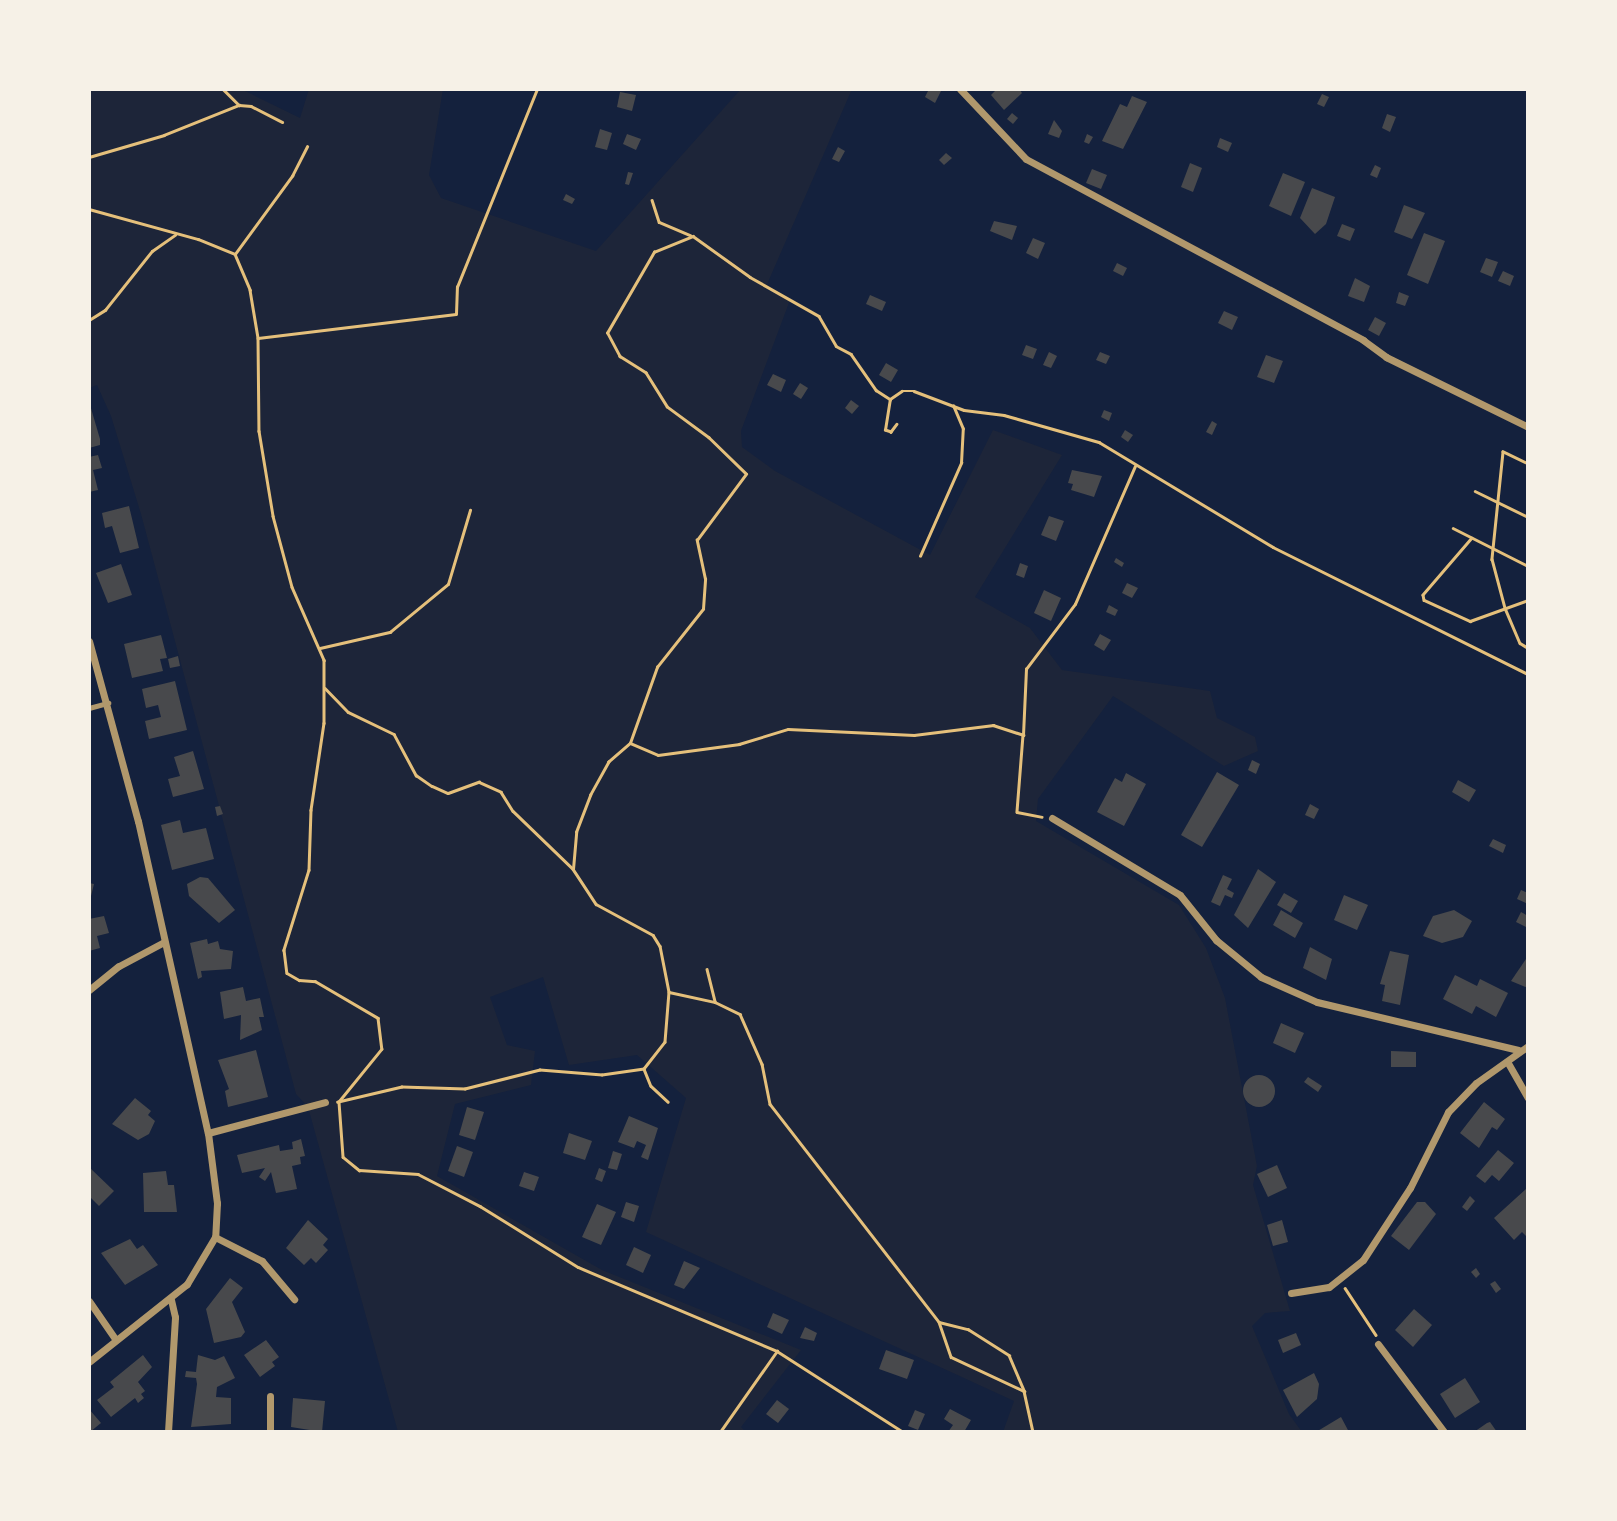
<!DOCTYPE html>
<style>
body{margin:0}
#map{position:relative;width:1617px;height:1521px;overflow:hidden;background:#14213d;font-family:"Sofia Sans Condensed",sans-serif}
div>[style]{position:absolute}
.green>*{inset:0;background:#1d2539}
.building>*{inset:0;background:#48494c}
.round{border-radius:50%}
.path>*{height:2.5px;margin:-1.25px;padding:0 1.25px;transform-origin:1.25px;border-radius:1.25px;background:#e5c07b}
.service>*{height:4.5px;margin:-2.25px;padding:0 2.25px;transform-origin:2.25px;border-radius:2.25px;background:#b1986c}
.minor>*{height:7px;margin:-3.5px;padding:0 3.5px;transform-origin:3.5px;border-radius:3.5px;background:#b1986c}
span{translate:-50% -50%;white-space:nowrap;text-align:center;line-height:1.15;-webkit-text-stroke:5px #f6f1e7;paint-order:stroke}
.frame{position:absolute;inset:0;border:91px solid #f6f1e7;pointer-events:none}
</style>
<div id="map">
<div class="green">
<i style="clip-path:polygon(89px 89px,241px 89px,300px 118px,309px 89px,443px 89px,429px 175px,441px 198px,596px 251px,741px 89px,852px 89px,765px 289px,790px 300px,741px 431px,742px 447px,775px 471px,930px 555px,993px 430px,1062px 455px,975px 597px,1030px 628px,1062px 670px,1210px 691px,1217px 718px,1255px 737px,1258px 751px,1224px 766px,1113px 696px,1038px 799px,1036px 821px,1179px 905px,1206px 948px,1225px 998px,1257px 1166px,1253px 1185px,1290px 1311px,1265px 1313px,1252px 1326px,1289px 1414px,1302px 1432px,1003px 1432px,1014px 1401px,646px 1232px,686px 1098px,637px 1055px,569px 1065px,543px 977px,490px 997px,507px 1045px,535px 1051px,531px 1085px,455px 1104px,437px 1176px,602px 1270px,801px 1350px,741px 1427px,746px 1432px,398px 1432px,308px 1107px,296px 1094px,141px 514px,111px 416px,97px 385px,89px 388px)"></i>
</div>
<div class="building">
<i style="clip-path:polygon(929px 89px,942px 89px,935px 103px,925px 97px)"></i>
<i style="clip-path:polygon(997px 89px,1019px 89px,1022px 93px,1004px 110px,991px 95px)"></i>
<i style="clip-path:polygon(620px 92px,636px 95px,632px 111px,617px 107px)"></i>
<i style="clip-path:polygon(1322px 94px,1329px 97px,1324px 107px,1317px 104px)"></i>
<i style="clip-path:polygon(1132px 96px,1147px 102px,1123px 149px,1102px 141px,1120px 104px,1127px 107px)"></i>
<i style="clip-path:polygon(1012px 113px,1018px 118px,1013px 124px,1007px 119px)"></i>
<i style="clip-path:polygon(1387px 114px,1396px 117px,1390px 132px,1382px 128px)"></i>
<i style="clip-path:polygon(1054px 120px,1062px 131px,1059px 138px,1048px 134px)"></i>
<i style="clip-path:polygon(600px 129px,612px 133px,607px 150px,595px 147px)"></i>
<i style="clip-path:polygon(627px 134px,641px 139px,636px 150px,623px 144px)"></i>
<i style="clip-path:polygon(1087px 134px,1093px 137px,1089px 144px,1084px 142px)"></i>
<i style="clip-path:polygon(1220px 138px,1232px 143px,1228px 152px,1217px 147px)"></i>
<i style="clip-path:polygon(838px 147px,845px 151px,839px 162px,832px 159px)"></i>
<i style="clip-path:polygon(946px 153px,952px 158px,944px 165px,939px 160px)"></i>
<i style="clip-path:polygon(1190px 163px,1202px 168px,1193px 192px,1181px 187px)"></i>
<i style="clip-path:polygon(1375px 165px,1381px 168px,1377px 178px,1370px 175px)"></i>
<i style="clip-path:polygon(1092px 169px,1107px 175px,1101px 189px,1086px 183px)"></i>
<i style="clip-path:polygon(628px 172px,633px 173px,629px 185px,625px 184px)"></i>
<i style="clip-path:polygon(1283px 173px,1305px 182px,1291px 216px,1269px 206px)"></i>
<i style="clip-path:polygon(1312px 188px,1335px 197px,1326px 224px,1315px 234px,1300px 218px)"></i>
<i style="clip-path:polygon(566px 194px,575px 199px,572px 204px,563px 200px)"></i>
<i style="clip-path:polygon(1404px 205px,1425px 213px,1412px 239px,1394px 232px)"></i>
<i style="clip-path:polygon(994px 221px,1017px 226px,1012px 240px,990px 231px)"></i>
<i style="clip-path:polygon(1342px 224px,1355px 229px,1350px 241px,1337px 236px)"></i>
<i style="clip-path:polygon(1424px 233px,1445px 241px,1428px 284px,1407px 275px)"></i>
<i style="clip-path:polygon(1033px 238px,1045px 243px,1038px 259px,1026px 253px)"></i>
<i style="clip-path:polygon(1486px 258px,1498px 262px,1492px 277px,1480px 272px)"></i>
<i style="clip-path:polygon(1117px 263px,1127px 268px,1123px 276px,1113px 271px)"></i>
<i style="clip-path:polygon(1503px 271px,1514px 276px,1510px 286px,1498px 281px)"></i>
<i style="clip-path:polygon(1355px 278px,1370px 286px,1364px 302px,1348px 296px)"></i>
<i style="clip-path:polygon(1399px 292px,1409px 296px,1405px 306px,1396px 303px)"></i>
<i style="clip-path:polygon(870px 295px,886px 302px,882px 311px,866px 304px)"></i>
<i style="clip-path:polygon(1224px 311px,1238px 317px,1232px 330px,1218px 323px)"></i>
<i style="clip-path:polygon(1375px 317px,1386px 323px,1379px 336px,1368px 330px)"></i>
<i style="clip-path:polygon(1026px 345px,1037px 349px,1033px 359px,1022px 355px)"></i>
<i style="clip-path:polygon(1049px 352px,1057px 356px,1051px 368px,1043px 365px)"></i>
<i style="clip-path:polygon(1100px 352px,1110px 356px,1106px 364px,1096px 360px)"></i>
<i style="clip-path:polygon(1266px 355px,1283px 361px,1274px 383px,1257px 377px)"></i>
<i style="clip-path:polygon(886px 363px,898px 370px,891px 382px,879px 375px)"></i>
<i style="clip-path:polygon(773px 374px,786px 380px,781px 392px,767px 385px)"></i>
<i style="clip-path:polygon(800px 383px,808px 388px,801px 399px,793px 394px)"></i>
<i style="clip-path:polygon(851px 400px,859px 406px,852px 414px,845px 408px)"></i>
<i style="clip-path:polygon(90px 405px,100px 439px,100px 445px,89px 448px)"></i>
<i style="clip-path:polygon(1104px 410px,1112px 413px,1109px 421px,1101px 417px)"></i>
<i style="clip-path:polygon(1212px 421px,1217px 424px,1212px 435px,1206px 432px)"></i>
<i style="clip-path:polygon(1125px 430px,1133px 435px,1128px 442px,1121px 437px)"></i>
<i style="clip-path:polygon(98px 455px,102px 468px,93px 470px,98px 490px,89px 492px,89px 457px)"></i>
<i style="clip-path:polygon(1072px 470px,1102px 476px,1094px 497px,1071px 490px,1073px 484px,1068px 483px)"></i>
<i style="clip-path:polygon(129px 506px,139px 548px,120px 553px,112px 526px,105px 528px,102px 513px)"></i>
<i style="clip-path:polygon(1049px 516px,1064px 521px,1056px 541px,1041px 535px)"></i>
<i style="clip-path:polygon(1116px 558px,1124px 563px,1122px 567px,1114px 562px)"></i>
<i style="clip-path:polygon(1020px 563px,1028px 566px,1024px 578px,1016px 575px)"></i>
<i style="clip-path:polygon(121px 564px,132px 595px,108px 603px,96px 573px)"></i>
<i style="clip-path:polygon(1127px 583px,1138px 588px,1132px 598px,1122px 593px)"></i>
<i style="clip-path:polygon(1044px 590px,1061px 598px,1051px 621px,1034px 613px)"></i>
<i style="clip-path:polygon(1109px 605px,1118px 610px,1115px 616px,1106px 612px)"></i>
<i style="clip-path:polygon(1100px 634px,1111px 640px,1104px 651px,1094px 645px)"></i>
<i style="clip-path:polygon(161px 635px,167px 658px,160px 659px,163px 671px,132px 678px,124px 644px)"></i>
<i style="clip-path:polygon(178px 656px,180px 666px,170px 668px,168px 659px)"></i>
<i style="clip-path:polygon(175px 681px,187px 730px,149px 739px,145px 721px,161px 717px,158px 705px,146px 708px,142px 689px)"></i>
<i style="clip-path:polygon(193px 751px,204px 789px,173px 797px,168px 779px,180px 776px,174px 757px)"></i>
<i style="clip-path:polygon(1252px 760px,1260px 764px,1256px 774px,1248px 770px)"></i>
<i style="clip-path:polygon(1217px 772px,1239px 785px,1202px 847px,1181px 835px)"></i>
<i style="clip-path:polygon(1126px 773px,1146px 784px,1124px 826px,1097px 812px,1115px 778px,1122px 782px)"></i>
<i style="clip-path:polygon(1458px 780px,1476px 790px,1469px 802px,1452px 792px)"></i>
<i style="clip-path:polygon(1310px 804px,1319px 809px,1314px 819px,1305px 815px)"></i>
<i style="clip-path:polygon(220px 806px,223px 814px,217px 816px,215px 807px)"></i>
<i style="clip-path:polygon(180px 820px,183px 833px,206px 828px,214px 859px,172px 870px,161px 825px)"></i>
<i style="clip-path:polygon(1493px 839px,1506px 845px,1503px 853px,1489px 846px)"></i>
<i style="clip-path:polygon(1258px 869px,1276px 882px,1248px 928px,1234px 915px)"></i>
<i style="clip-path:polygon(1223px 875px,1232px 879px,1227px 889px,1234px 893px,1232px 898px,1225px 895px,1220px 906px,1211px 902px)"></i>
<i style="clip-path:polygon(200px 877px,208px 878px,235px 910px,219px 923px,189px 896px,187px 884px)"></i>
<i style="clip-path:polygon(89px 883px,94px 884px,90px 900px,89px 900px)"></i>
<i style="clip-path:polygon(1521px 890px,1528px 893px,1528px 904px,1517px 899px)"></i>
<i style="clip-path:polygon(1284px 893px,1298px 901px,1291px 913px,1277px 905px)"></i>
<i style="clip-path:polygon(1344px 895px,1368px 905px,1357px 930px,1334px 920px)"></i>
<i style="clip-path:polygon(1281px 910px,1303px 923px,1295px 938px,1273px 925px)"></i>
<i style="clip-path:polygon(1454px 910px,1472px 921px,1463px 937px,1442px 943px,1423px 936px,1433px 916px)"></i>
<i style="clip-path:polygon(1521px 912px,1528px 916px,1528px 928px,1516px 922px)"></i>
<i style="clip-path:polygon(104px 916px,109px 933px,97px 936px,100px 948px,89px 951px,89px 919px)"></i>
<i style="clip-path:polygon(207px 939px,208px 944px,218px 941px,220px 949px,233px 951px,231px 969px,201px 971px,202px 977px,198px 979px,190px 943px)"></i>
<i style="clip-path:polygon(1310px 947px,1332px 959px,1326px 980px,1303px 968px)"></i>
<i style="clip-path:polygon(1390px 951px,1409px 955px,1400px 1005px,1382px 1001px,1385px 985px,1380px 984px)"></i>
<i style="clip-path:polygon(1528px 956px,1528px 988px,1511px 981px)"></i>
<i style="clip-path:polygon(1455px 975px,1477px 986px,1480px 979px,1508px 993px,1496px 1017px,1476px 1006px,1472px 1014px,1443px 999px)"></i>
<i style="clip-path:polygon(243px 987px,246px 1001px,260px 998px,264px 1017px,259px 1017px,262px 1030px,240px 1040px,241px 1015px,224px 1019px,220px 992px)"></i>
<i style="clip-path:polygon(1281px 1023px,1304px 1033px,1295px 1053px,1273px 1043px)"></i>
<i style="clip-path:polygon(256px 1050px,268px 1097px,228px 1107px,225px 1091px,229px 1089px,218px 1060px)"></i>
<i style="clip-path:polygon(1391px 1051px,1416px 1052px,1416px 1067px,1391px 1067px)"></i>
<i class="round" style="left:1243px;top:1075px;width:32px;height:32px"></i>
<i style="clip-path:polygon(1308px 1077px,1322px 1086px,1318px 1092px,1304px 1082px)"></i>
<i style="clip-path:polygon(135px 1098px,151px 1111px,148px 1115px,155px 1121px,149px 1134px,138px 1140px,112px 1124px)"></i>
<i style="clip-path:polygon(1484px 1102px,1505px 1119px,1497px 1130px,1492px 1127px,1479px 1148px,1460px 1133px)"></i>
<i style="clip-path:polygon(467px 1107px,484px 1112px,475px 1140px,459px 1135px)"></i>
<i style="clip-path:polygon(629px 1116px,658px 1128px,648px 1160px,641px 1157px,646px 1145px,637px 1141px,634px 1148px,618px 1142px)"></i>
<i style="clip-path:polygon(569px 1133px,592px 1141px,585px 1160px,563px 1153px)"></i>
<i style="clip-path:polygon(301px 1139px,305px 1156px,300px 1157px,301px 1164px,292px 1166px,297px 1189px,276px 1193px,271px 1172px,265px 1181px,259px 1177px,265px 1168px,242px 1173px,237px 1155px,279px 1145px,280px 1151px,293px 1149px,292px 1142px)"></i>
<i style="clip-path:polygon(457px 1146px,473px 1152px,464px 1177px,448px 1171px)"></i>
<i style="clip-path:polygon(1498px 1150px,1514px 1163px,1499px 1181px,1492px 1175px,1485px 1183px,1476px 1176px)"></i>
<i style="clip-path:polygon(613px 1151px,622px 1154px,617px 1170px,608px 1168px)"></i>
<i style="clip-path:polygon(1277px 1165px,1287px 1188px,1268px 1197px,1257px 1174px)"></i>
<i style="clip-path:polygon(89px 1167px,114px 1191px,99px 1206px,89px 1196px)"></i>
<i style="clip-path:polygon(599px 1168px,606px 1171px,602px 1182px,595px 1179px)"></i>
<i style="clip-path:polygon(166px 1171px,168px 1185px,174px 1185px,177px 1212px,144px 1212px,143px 1173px)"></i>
<i style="clip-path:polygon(524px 1172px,539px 1177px,534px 1191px,519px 1186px)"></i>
<i style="clip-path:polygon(1526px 1189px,1528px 1238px,1522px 1232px,1514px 1240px,1494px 1218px)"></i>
<i style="clip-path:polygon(1470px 1196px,1475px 1201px,1467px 1211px,1462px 1207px)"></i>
<i style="clip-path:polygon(626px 1202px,639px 1206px,634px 1222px,621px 1217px)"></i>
<i style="clip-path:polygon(1417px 1202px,1425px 1202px,1436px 1214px,1409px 1250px,1391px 1236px)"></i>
<i style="clip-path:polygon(597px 1204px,616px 1212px,601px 1245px,582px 1237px)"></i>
<i style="clip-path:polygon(308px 1220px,328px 1239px,323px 1245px,328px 1250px,316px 1263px,311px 1258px,304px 1265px,286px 1248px)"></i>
<i style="clip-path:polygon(1282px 1220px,1288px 1242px,1273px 1246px,1267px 1225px)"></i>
<i style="clip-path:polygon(130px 1239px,137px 1249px,143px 1245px,158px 1265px,125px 1285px,101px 1253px)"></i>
<i style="clip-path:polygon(634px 1247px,651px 1255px,643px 1273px,626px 1265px)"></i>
<i style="clip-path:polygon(684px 1261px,700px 1268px,684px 1289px,674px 1285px)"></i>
<i style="clip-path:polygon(1476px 1268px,1480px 1274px,1476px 1278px,1471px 1272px)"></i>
<i style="clip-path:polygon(230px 1278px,243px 1288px,232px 1302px,245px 1332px,241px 1337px,214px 1343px,206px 1309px)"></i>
<i style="clip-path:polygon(1495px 1281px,1501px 1289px,1496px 1293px,1490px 1284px)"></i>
<i style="clip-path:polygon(1414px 1309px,1432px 1325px,1413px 1347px,1395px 1330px)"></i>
<i style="clip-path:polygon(773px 1313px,789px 1320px,782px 1334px,767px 1327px)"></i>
<i style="clip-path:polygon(805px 1327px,817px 1333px,814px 1341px,800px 1338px)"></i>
<i style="clip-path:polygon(1296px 1333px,1301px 1345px,1283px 1353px,1278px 1340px)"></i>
<i style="clip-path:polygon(266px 1340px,279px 1357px,272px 1362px,275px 1366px,260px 1377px,244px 1355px)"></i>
<i style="clip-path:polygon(886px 1350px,914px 1360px,907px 1379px,879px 1369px)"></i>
<i style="clip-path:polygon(143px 1355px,152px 1367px,138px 1382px,145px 1391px,141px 1394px,144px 1398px,138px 1403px,135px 1398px,111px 1417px,97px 1400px,114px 1387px,110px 1382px)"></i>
<i style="clip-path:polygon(198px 1355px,215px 1360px,224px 1356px,235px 1378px,217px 1387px,216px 1397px,231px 1398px,231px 1424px,191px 1427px,197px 1384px,196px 1378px,185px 1377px,186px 1371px,196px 1372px)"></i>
<i style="clip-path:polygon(1314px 1373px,1319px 1384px,1317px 1399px,1297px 1417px,1283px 1390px)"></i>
<i style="clip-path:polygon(1465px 1378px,1480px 1402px,1455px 1418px,1440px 1394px)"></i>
<i style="clip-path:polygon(293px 1398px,325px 1401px,322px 1432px,291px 1427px)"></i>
<i style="clip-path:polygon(777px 1400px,789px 1409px,778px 1423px,766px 1414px)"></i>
<i style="clip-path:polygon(89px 1409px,101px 1423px,90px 1432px,89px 1432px)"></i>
<i style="clip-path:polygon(950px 1409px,971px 1420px,964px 1432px,948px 1432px,953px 1425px,944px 1419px)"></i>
<i style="clip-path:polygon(915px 1410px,925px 1414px,918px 1430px,908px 1426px)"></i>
<i style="clip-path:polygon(1341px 1417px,1349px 1432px,1316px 1432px)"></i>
<i style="clip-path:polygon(1490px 1422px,1497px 1432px,1474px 1432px,1487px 1423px)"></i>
</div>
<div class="path">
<i style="left:223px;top:89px;width:23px;rotate:45deg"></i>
<i style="left:89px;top:157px;width:78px;rotate:-16.3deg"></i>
<i style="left:164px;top:135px;width:81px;rotate:-21.8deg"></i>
<i style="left:239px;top:105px;width:12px;rotate:5deg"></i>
<i style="left:251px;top:106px;width:35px;rotate:27deg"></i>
<i style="left:652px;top:200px;width:23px;rotate:72deg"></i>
<i style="left:659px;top:222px;width:34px;rotate:23deg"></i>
<i style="left:89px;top:209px;width:113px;rotate:15.4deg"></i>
<i style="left:198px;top:239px;width:40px;rotate:22deg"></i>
<i style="left:235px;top:254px;width:39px;rotate:67deg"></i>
<i style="left:250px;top:290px;width:49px;rotate:80.5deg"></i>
<i style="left:258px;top:338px;width:93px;rotate:89.4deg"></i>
<i style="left:259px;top:431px;width:86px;rotate:80.6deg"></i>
<i style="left:273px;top:516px;width:73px;rotate:75deg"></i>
<i style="left:292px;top:587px;width:80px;rotate:66.3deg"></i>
<i style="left:324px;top:660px;width:63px;rotate:90deg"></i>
<i style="left:324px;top:723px;width:88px;rotate:98.5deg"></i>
<i style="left:311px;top:810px;width:60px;rotate:91.9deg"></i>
<i style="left:309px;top:870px;width:84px;rotate:107.4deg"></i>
<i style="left:284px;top:950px;width:23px;rotate:83deg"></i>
<i style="left:287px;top:973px;width:14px;rotate:30deg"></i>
<i style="left:299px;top:980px;width:16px;rotate:4deg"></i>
<i style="left:315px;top:981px;width:73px;rotate:30.4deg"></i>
<i style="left:378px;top:1018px;width:31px;rotate:83deg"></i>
<i style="left:382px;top:1049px;width:68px;rotate:129.1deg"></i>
<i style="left:339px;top:1102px;width:55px;rotate:85.8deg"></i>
<i style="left:343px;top:1157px;width:21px;rotate:39deg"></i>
<i style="left:359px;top:1170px;width:59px;rotate:3.9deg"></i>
<i style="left:418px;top:1174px;width:70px;rotate:27.3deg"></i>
<i style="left:480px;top:1206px;width:115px;rotate:31.9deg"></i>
<i style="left:578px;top:1267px;width:216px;rotate:22.9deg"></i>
<i style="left:777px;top:1351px;width:150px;rotate:32.7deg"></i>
<i style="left:235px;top:254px;width:97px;rotate:-53.8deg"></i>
<i style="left:292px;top:176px;width:33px;rotate:-63deg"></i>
<i style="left:89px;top:320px;width:19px;rotate:-32deg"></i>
<i style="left:105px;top:310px;width:75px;rotate:-51.5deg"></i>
<i style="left:152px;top:251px;width:28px;rotate:-35deg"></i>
<i style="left:258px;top:338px;width:199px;rotate:-6.9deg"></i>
<i style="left:456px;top:314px;width:27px;rotate:-88deg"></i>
<i style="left:457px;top:287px;width:214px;rotate:-68deg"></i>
<i style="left:897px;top:424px;width:10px;rotate:127deg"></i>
<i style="left:891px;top:432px;width:6px;rotate:-162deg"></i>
<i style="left:885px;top:430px;width:31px;rotate:-81deg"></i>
<i style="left:890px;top:399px;width:14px;rotate:-34deg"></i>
<i style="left:902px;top:391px;width:12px"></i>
<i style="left:914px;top:391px;width:53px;rotate:20.8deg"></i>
<i style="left:964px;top:410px;width:40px;rotate:7.1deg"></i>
<i style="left:1004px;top:415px;width:99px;rotate:15.9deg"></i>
<i style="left:1099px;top:442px;width:203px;rotate:31.1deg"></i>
<i style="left:1273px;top:547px;width:285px;rotate:26.5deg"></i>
<i style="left:1528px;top:464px;width:28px;rotate:-154deg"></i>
<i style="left:1503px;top:452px;width:108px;rotate:95.9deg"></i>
<i style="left:1492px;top:559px;width:51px;rotate:75.1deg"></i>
<i style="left:1505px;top:608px;width:38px;rotate:67deg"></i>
<i style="left:1520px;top:643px;width:9px;rotate:32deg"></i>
<i style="left:1475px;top:491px;width:59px;rotate:26.1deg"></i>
<i style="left:1453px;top:528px;width:84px;rotate:26.9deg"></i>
<i style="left:1472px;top:538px;width:75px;rotate:130.7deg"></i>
<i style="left:1423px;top:595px;width:5px;rotate:79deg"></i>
<i style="left:1424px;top:600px;width:51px;rotate:24.5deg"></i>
<i style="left:1470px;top:621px;width:62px;rotate:-19.9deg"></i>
<i style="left:920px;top:556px;width:102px;rotate:-66.2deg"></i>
<i style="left:961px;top:463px;width:34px;rotate:-87deg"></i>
<i style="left:963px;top:429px;width:25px;rotate:-113deg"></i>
<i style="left:320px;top:648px;width:72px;rotate:-12.9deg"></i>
<i style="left:390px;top:632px;width:75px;rotate:-39.6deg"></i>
<i style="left:448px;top:584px;width:77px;rotate:-73.4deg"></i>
<i style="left:325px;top:688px;width:33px;rotate:46deg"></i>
<i style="left:348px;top:712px;width:51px;rotate:25.6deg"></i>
<i style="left:394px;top:734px;width:47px;rotate:61.8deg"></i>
<i style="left:416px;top:775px;width:19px;rotate:35deg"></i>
<i style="left:432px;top:786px;width:17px;rotate:24deg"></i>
<i style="left:448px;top:793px;width:33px;rotate:-20deg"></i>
<i style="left:479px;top:782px;width:24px;rotate:24deg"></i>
<i style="left:501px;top:792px;width:22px;rotate:58deg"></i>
<i style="left:513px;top:811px;width:83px;rotate:44deg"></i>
<i style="left:573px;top:869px;width:42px;rotate:56.7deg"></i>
<i style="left:596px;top:904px;width:65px;rotate:28.5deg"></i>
<i style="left:653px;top:935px;width:13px;rotate:58deg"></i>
<i style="left:660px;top:946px;width:47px;rotate:78.9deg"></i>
<i style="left:669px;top:992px;width:50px;rotate:94.6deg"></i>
<i style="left:665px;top:1042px;width:34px;rotate:128deg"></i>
<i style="left:644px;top:1069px;width:42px;rotate:171.9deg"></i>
<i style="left:602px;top:1075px;width:62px;rotate:-175.4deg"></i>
<i style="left:540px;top:1070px;width:77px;rotate:165.8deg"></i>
<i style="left:465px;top:1089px;width:63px;rotate:-178.2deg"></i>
<i style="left:402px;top:1087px;width:66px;rotate:166.8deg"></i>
<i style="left:1023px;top:735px;width:66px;rotate:-87.4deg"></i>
<i style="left:1026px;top:669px;width:81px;rotate:-53deg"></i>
<i style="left:1075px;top:604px;width:150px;rotate:-66.5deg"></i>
<i style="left:630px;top:743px;width:30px;rotate:23deg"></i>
<i style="left:658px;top:755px;width:82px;rotate:-7.7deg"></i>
<i style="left:739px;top:744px;width:51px;rotate:-17deg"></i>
<i style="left:788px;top:729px;width:126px;rotate:2.7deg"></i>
<i style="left:914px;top:735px;width:80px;rotate:-7.2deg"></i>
<i style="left:993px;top:725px;width:32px;rotate:18deg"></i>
<i style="left:1023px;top:735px;width:77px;rotate:94.5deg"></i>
<i style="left:1017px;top:812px;width:25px;rotate:11deg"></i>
<i style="left:573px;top:869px;width:37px;rotate:-85deg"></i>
<i style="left:576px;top:832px;width:40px;rotate:-69deg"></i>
<i style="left:590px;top:795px;width:38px;rotate:-61deg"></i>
<i style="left:608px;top:762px;width:29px;rotate:-41deg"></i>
<i style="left:630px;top:743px;width:81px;rotate:-70.4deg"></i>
<i style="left:657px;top:667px;width:74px;rotate:-51.6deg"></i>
<i style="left:703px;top:609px;width:30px;rotate:-86deg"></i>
<i style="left:705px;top:579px;width:40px;rotate:-102deg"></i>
<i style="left:697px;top:540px;width:82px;rotate:-53.4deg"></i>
<i style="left:746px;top:474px;width:52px;rotate:-135.8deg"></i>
<i style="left:709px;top:438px;width:52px;rotate:-143.6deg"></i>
<i style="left:667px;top:407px;width:40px;rotate:-122deg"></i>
<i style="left:646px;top:373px;width:31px;rotate:-148deg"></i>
<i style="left:620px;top:357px;width:27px;rotate:-118deg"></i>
<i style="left:607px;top:333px;width:94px;rotate:-59.9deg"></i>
<i style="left:654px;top:252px;width:42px;rotate:-22.3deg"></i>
<i style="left:693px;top:236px;width:70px;rotate:35.7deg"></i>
<i style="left:750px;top:277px;width:79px;rotate:29.5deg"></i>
<i style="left:819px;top:316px;width:34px;rotate:60deg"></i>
<i style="left:836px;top:346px;width:17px;rotate:28deg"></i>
<i style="left:851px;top:354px;width:44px;rotate:55.2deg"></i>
<i style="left:876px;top:390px;width:17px;rotate:33deg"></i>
<i style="left:707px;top:969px;width:34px;rotate:76deg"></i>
<i style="left:669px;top:992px;width:47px;rotate:12.3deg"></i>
<i style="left:715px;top:1002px;width:28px;rotate:26deg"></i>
<i style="left:740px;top:1014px;width:55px;rotate:66.3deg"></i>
<i style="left:762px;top:1064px;width:41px;rotate:78.7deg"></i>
<i style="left:770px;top:1104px;width:276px;rotate:52.2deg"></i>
<i style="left:939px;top:1322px;width:30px;rotate:14deg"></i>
<i style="left:968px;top:1329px;width:49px;rotate:32.4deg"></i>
<i style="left:1009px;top:1355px;width:39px;rotate:67deg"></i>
<i style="left:1024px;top:1391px;width:42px;rotate:77.6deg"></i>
<i style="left:644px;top:1069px;width:18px;rotate:68deg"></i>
<i style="left:651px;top:1086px;width:23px;rotate:43deg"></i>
<i style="left:1345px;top:1288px;width:56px;rotate:56.6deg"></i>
<i style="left:939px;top:1322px;width:37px;rotate:71deg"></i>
<i style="left:951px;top:1357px;width:81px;rotate:25deg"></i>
<i style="left:720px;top:1432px;width:99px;rotate:-54.9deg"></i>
</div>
<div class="service">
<i style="left:89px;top:708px;width:20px;rotate:-15deg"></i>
</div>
<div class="minor">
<i style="left:960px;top:89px;width:96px;rotate:46.7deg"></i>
<i style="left:1026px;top:159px;width:383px;rotate:28.2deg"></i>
<i style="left:1363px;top:340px;width:29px;rotate:36deg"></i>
<i style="left:1386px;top:357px;width:158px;rotate:26.2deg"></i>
<i style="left:89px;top:641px;width:187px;rotate:74.8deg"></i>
<i style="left:138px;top:821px;width:320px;rotate:77.4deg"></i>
<i style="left:208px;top:1133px;width:71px;rotate:82.7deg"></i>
<i style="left:217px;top:1203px;width:34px;rotate:93deg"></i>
<i style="left:215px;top:1237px;width:55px;rotate:120.8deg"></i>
<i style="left:187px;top:1284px;width:125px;rotate:141.5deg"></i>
<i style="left:1052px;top:818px;width:149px;rotate:31deg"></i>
<i style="left:1180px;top:895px;width:58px;rotate:51.3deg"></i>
<i style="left:1216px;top:940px;width:58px;rotate:39.4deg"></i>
<i style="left:1261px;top:977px;width:61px;rotate:24.1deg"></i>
<i style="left:1317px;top:1002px;width:207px;rotate:13.4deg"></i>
<i style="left:89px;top:990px;width:38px;rotate:-39deg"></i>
<i style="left:119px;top:966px;width:51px;rotate:-28.1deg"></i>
<i style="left:1508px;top:1063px;width:40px;rotate:60.3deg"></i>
<i style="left:208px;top:1133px;width:121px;rotate:-14.8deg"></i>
<i style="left:215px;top:1237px;width:53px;rotate:27.1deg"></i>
<i style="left:262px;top:1261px;width:50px;rotate:49.9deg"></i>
<i style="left:1291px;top:1293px;width:38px;rotate:-9deg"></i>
<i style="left:1329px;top:1287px;width:43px;rotate:-38.5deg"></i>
<i style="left:1363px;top:1260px;width:86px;rotate:-56.9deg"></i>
<i style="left:1410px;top:1188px;width:85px;rotate:-63.4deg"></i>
<i style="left:1448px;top:1112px;width:40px;rotate:-46deg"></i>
<i style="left:1476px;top:1083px;width:64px;rotate:-35.4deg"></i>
<i style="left:89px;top:1301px;width:47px;rotate:55.3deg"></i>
<i style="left:1378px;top:1344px;width:110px;rotate:53.1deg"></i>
<i style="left:270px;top:1396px;width:36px;rotate:90deg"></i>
<i style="left:168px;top:1432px;width:115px;rotate:-86.5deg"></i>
<i style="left:175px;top:1317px;width:18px;rotate:-103deg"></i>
</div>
<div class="frame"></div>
</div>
